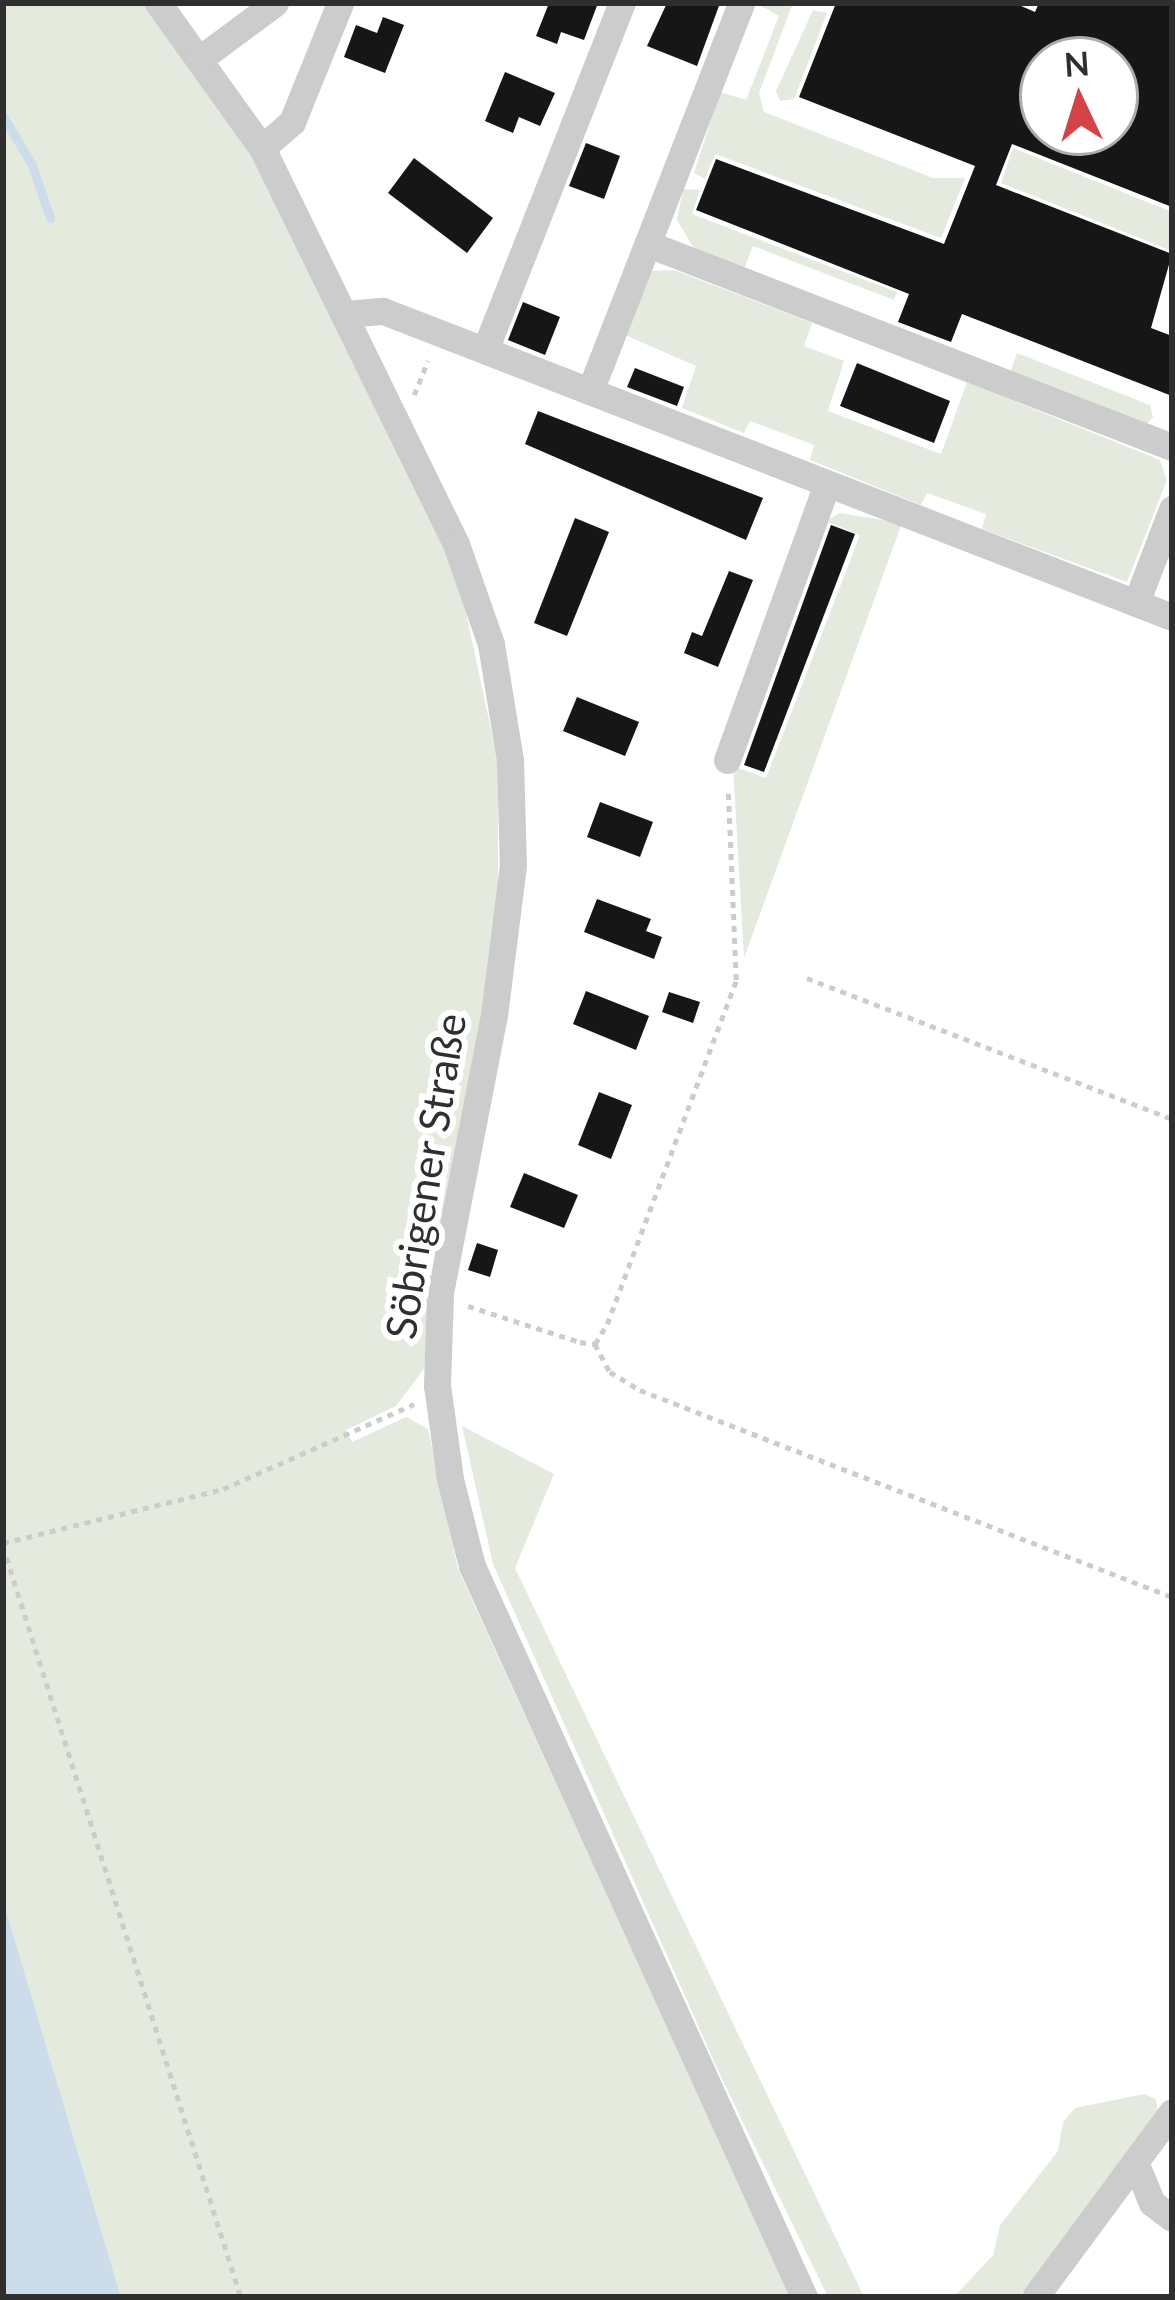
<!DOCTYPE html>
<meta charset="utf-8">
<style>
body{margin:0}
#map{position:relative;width:1175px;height:2300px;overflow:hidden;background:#fff;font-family:Lato,sans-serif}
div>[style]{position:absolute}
.green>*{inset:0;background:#e4ebde}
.water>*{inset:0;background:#ccdce9}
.stream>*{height:9px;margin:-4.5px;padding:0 4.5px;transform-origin:4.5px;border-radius:4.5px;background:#ccdce9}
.building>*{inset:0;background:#161616}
.path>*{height:4.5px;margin-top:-2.25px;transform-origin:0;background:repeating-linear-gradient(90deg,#ccc 0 6px,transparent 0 12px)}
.minor>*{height:27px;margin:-13.5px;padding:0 13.5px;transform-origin:13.5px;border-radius:13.5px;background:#ccc}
span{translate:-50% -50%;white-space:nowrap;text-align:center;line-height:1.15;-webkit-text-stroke:12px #fff;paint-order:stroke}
.street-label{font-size:42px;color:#2f2f2f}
.frame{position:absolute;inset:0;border:6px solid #2f2f2f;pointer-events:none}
.north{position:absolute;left:1019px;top:36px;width:120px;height:120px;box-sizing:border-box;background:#fff;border:3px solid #acacac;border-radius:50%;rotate:356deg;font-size:33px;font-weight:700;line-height:48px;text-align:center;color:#2f2f2f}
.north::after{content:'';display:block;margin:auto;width:42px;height:54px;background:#d44347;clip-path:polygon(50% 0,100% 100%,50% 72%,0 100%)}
</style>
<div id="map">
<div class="green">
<i style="clip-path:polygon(3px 3px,144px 3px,189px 62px,254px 153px,443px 545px,465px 608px,498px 762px,498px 921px,424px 1369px,396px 1406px,346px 1430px,352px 1442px,406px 1417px,428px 1429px,458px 1569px,791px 2297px,121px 2297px,3px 1900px)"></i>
<i style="clip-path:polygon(755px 3px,793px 3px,759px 93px,764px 112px,933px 178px,965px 178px,941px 238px,715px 154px,705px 179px,694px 173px,720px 92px,746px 100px,779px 16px)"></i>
<i style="clip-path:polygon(813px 10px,827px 13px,794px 99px,780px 101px,776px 91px)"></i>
<i style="clip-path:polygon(1013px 148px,1172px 212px,1172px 251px,1001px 183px)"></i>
<i style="clip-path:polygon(683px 189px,700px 190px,692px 214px,897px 292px,894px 300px,753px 246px,743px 272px,693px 247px,677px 220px)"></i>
<i style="clip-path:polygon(674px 270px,812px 323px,804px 346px,844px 361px,828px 411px,941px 454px,967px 382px,1160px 460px,1167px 480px,1127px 582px,982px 529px,986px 514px,927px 493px,921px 505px,810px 460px,814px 445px,750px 421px,744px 433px,682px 408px,696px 366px,625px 335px,649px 271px)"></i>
<i style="clip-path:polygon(1017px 353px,1150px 405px,1153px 417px,1145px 426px,1009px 376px)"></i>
<i style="clip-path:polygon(840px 513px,902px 523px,744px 958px,733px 766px,766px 778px,860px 535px,826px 521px)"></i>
<i style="clip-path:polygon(462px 1426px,554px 1474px,515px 1568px,864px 2297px,828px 2297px,721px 2077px,493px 1564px)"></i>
<i style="clip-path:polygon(1144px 2094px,1156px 2099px,1158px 2112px,1019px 2297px,954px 2297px,993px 2255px,1000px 2225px,1058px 2151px,1063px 2122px,1075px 2108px)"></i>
</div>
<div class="water">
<i style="clip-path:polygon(3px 1900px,121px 2297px,3px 2297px)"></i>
</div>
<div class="stream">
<i style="left:3px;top:116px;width:57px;rotate:59.4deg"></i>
<i style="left:32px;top:165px;width:56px;rotate:71.2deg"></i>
</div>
<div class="building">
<i style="clip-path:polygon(549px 3px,598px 3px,584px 40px,561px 32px,557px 44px,536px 36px)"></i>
<i style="clip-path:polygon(667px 3px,720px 3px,697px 66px,647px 46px)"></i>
<i style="clip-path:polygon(evenodd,836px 3px,1014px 3px,1035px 12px,1039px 3px,1172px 3px,1172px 207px,1012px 144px,996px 185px,1172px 254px,1151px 328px,1172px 336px,1172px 396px,962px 314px,951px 342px,898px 322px,909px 294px,696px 210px,716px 159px,944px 244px,975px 166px,799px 97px,836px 3px,1043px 60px,1115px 60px,1115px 132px,1043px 132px,1043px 60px)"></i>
<i style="clip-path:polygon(383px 17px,404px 25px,385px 73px,344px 57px,356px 25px,377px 33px)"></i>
<i style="clip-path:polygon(505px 72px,555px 93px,540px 126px,519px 117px,513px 133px,485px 121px)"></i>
<i style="clip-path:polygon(586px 143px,620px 156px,604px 199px,569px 186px)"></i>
<i style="clip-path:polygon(414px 158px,493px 218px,467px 253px,388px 193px)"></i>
<i style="clip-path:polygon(523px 302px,560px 317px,545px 355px,508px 340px)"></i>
<i style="clip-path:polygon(857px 363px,950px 401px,934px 443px,840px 406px)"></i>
<i style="clip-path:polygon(635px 368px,684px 387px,677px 406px,627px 387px)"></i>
<i style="clip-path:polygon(538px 411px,763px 498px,746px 540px,525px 444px)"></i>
<i style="clip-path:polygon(575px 518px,609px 532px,567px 636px,534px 623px)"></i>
<i style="clip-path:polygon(831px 525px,855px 534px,764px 772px,744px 765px)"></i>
<i style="clip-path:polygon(729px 571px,753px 580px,718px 667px,684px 653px,692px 632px,702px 636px)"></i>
<i style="clip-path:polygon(577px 697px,639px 722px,625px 756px,563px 731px)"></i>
<i style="clip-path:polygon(600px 802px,653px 822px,640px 857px,587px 837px)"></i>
<i style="clip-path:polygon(597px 899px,651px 919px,646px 931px,662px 937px,654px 959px,584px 932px)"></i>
<i style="clip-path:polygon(586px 991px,649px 1016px,636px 1050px,573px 1024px)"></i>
<i style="clip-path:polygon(669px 992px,700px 1002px,693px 1023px,662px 1012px)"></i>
<i style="clip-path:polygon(599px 1092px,632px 1105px,611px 1159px,578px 1145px)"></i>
<i style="clip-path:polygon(524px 1173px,578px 1195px,564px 1228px,510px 1207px)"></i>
<i style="clip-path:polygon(477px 1243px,498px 1250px,490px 1277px,468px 1270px)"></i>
</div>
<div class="path">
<i style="left:414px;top:395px;width:37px;rotate:-68deg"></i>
<i style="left:807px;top:978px;width:391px;rotate:21.1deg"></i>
<i style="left:468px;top:1306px;width:118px;rotate:17.8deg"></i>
<i style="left:580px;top:1342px;width:15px;rotate:8deg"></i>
<i style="left:595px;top:1344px;width:23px;rotate:-59deg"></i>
<i style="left:607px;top:1324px;width:367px;rotate:-69.4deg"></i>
<i style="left:736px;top:980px;width:191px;rotate:-92.4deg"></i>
<i style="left:595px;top:1344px;width:32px;rotate:62deg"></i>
<i style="left:610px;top:1372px;width:35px;rotate:31deg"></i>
<i style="left:640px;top:1390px;width:571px;rotate:21.26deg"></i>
<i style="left:3px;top:1543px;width:227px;rotate:-13.8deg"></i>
<i style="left:223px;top:1489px;width:209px;rotate:-24deg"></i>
<i style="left:3px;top:1546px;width:788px;rotate:72.42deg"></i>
</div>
<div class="minor">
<i style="left:158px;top:3px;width:178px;rotate:54.4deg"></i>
<i style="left:262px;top:148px;width:441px;rotate:63.9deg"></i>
<i style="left:456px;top:544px;width:106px;rotate:70.7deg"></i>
<i style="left:491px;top:644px;width:118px;rotate:80.7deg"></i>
<i style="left:510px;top:760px;width:105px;rotate:88.4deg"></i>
<i style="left:513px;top:865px;width:151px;rotate:97.2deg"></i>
<i style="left:494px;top:1015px;width:284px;rotate:101deg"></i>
<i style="left:440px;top:1294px;width:91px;rotate:91.9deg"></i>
<i style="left:437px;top:1385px;width:95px;rotate:82.1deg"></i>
<i style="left:450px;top:1479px;width:90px;rotate:75.8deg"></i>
<i style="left:472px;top:1566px;width:803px;rotate:65.57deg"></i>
<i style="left:201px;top:58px;width:92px;rotate:-36.6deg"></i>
<i style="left:262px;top:148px;width:40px;rotate:-41deg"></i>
<i style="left:292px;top:122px;width:128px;rotate:-68deg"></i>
<i style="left:648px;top:244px;width:562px;rotate:21.18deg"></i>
<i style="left:346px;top:314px;width:37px;rotate:-5deg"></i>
<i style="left:383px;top:311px;width:846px;rotate:21.2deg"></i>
<i style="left:485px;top:350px;width:373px;rotate:-68.5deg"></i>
<i style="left:590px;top:391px;width:416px;rotate:-68.7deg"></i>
<i style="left:1136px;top:603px;width:101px;rotate:-69deg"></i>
<i style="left:727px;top:760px;width:288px;rotate:-70.1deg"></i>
<i style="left:1135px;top:2162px;width:44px;rotate:67.5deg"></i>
<i style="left:1152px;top:2203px;width:25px;rotate:37deg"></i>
<i style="left:1035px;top:2297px;width:230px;rotate:-53.5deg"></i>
</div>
<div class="street-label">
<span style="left:425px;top:1176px;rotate:-81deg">Söbrigener Straße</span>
</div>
<div class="frame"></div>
<div class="north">N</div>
</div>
